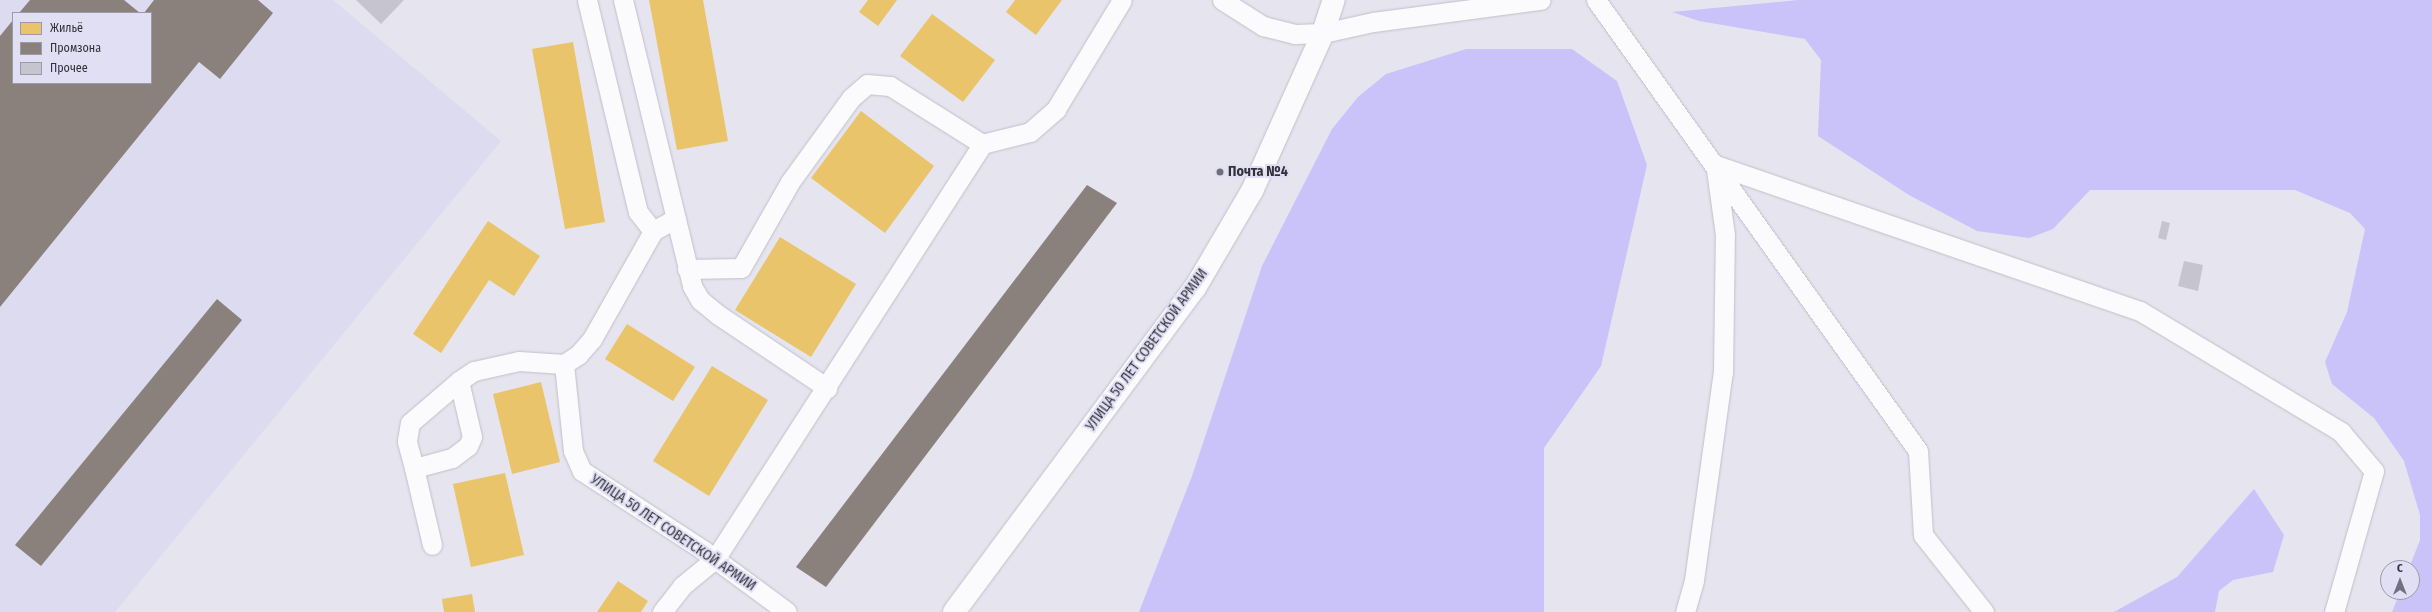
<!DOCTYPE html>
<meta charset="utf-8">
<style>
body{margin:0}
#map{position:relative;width:2432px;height:612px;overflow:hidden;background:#e5e4ef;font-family:"Fira Sans Condensed",sans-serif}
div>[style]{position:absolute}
.built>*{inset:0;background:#dddbf0}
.water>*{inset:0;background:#c9c3f9}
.homes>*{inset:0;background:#e9c46a}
.industry>*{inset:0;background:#8a817c}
.building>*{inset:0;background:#c6c5cf}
.roads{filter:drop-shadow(0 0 1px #c0c0c9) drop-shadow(0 0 1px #c0c0c9)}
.minor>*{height:19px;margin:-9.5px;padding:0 9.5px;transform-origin:9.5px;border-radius:9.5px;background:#fbfbfd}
.major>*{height:22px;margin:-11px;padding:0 11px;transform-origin:11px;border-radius:11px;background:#fbfbfd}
.dots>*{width:11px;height:11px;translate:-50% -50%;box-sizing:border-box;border:2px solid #e1dff4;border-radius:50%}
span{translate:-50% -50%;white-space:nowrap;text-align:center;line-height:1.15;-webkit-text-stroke:4px #e1dff4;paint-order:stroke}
.poi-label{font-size:14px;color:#33323b;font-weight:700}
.left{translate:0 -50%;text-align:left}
.street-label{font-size:14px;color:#33323b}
.legend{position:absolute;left:12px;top:12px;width:140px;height:72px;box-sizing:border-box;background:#e1dff4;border:1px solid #9b9aaa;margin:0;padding:5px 7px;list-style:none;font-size:12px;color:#33323b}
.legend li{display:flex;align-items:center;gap:8px;height:20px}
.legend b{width:20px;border:1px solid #9b9aaa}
.north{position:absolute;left:2380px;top:560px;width:40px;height:40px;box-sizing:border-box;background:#e1dff4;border:1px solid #9b9aaa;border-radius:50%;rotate:0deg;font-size:11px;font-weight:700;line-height:16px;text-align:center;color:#33323b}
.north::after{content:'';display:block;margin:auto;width:14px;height:18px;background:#71707a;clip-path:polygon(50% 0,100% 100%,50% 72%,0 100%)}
</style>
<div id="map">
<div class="built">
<i style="clip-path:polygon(evenodd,0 0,333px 0,501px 141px,115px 612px,0 612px,0 0,13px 13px,151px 13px,151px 83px,13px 83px,13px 13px)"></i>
</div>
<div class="water">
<i style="clip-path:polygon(1798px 0,2432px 0,2432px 612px,2392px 612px,2400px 592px,2412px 592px,2412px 568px,2409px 568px,2420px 540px,2420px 515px,2404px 461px,2374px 418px,2332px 384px,2325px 362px,2347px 312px,2365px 229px,2350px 213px,2295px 190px,2090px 190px,2053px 229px,2029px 238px,1977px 231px,1909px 195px,1818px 136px,1821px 60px,1805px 39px,1699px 21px,1672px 12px)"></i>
<i style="clip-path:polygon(1466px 49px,1572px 49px,1617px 81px,1647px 165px,1601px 366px,1544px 448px,1544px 612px,1139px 612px,1192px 476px,1262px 266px,1332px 129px,1358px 97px,1386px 74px)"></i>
<i style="clip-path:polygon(2254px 489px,2284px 535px,2273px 572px,2233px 580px,2219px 591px,2215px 612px,2114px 612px,2177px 577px)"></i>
</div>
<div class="homes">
<i style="clip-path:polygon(649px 0,703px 0,728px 141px,677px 150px)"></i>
<i style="clip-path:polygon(868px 0,897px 0,878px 26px,859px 12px)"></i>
<i style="clip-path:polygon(1015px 0,1062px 0,1036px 35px,1006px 12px)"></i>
<i style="clip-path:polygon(932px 14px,995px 60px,963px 102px,900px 56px)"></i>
<i style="clip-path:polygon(573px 42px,605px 222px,565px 229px,532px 49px)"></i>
<i style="clip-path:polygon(861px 111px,934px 166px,885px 233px,811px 178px)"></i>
<i style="clip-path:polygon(488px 221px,540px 256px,514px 296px,489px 280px,441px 353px,413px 334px)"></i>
<i style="clip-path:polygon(780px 237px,856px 284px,811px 357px,735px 310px)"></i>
<i style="clip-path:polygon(627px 324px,695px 367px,673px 401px,605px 359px)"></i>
<i style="clip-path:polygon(712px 366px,768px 400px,709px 496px,653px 461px)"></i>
<i style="clip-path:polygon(541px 382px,560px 462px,512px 474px,493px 394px)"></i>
<i style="clip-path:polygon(505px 473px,524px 555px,471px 567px,453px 484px)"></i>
<i style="clip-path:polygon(618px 581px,648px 601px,641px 612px,597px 612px)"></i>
<i style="clip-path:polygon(472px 594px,475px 612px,444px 612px,442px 599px)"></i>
</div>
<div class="industry">
<i style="clip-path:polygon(30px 0,124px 0,140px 13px,19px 13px)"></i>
<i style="clip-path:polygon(154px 0,258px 0,273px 13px,220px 79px,199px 62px,0 307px,0 36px,13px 20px,13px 83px,151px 83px,151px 13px,144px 13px)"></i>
<i style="clip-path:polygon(1087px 185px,1117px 203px,826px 587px,796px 567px)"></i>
<i style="clip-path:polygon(217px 299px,242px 320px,41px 566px,15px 545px)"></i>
</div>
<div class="building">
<i style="clip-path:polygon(356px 0,404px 0,381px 24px)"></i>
<i style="clip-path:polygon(2162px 221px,2170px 223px,2166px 240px,2158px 238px)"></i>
<i style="clip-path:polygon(2184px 261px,2203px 265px,2198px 291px,2178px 286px)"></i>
</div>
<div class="roads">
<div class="minor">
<i style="left:587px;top:0;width:218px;rotate:76.5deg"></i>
<i style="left:638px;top:212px;width:24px;rotate:52deg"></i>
<i style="left:653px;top:231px;width:26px;rotate:-29deg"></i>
<i style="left:623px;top:0;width:294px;rotate:76.4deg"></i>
<i style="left:692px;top:286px;width:16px;rotate:60deg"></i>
<i style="left:700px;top:300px;width:22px;rotate:39deg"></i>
<i style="left:717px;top:314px;width:133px;rotate:33.9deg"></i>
<i style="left:1222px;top:0;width:49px;rotate:32.4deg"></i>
<i style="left:1263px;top:26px;width:33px;rotate:14deg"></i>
<i style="left:1295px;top:34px;width:28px;rotate:-2deg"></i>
<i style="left:1323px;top:33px;width:51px;rotate:-12.4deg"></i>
<i style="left:1373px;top:22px;width:169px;rotate:-7.5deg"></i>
<i style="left:1596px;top:0;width:554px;rotate:54.47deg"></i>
<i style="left:1918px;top:451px;width:84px;rotate:86.6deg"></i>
<i style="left:1923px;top:535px;width:98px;rotate:51.6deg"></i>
<i style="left:1716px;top:165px;width:448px;rotate:19deg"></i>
<i style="left:2140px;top:311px;width:235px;rotate:31deg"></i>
<i style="left:2341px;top:432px;width:51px;rotate:49.8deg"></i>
<i style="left:2374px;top:471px;width:147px;rotate:105.8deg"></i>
<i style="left:687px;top:269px;width:54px;rotate:-1.1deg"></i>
<i style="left:741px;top:268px;width:99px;rotate:-60.3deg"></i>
<i style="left:790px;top:182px;width:104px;rotate:-54deg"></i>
<i style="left:851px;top:98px;width:21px;rotate:-41deg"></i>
<i style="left:867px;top:84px;width:23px;rotate:5deg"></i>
<i style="left:890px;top:86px;width:109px;rotate:32.2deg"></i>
<i style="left:982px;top:144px;width:49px;rotate:-14deg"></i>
<i style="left:1030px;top:132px;width:35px;rotate:-41deg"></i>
<i style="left:1056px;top:109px;width:127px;rotate:-58.8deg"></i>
<i style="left:564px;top:364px;width:17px;rotate:-33deg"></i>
<i style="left:578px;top:355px;width:21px;rotate:-49deg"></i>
<i style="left:592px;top:339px;width:124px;rotate:-60.5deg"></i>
<i style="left:459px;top:381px;width:57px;rotate:76.9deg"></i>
<i style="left:472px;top:437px;width:10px;rotate:114deg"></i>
<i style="left:468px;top:446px;width:20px;rotate:143deg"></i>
<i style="left:452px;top:458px;width:39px;rotate:165deg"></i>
<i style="left:414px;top:468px;width:28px;rotate:-105deg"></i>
<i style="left:407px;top:441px;width:18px;rotate:-81deg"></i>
<i style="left:410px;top:423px;width:65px;rotate:-40.6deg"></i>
<i style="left:459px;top:381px;width:18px;rotate:-34deg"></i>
<i style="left:474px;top:371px;width:46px;rotate:-12.5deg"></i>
<i style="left:519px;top:361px;width:45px;rotate:3.8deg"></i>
<i style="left:564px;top:364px;width:87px;rotate:84.1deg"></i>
<i style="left:573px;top:451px;width:22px;rotate:66deg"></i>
<i style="left:582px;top:471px;width:145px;rotate:33.1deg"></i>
<i style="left:703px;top:550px;width:104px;rotate:36.4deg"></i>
<i style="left:414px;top:468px;width:79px;rotate:76.8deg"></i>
<i style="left:662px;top:612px;width:33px;rotate:-52deg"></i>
<i style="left:682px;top:586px;width:43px;rotate:-39.3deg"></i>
<i style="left:715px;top:559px;width:493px;rotate:-57.2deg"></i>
<i style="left:1685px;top:612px;width:33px;rotate:-74deg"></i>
<i style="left:1694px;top:580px;width:210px;rotate:-82.1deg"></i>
<i style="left:1723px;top:372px;width:137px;rotate:-89.2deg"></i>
<i style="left:1725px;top:235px;width:67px;rotate:-97.8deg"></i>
</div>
<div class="major">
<i style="left:954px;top:612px;width:404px;rotate:-53.4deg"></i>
<i style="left:1195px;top:288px;width:113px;rotate:-59.6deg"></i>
<i style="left:1252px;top:191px;width:173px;rotate:-65.8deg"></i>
<i style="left:1323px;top:33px;width:35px;rotate:-72deg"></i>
</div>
</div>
<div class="dots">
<i style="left:1220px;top:172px;background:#71707a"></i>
</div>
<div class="poi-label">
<span class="left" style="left:1228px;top:172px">Почта №4</span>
</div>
<div class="street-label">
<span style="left:1147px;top:350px;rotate:-54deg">УЛИЦА 50 ЛЕТ СОВЕТСКОЙ АРМИИ</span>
<span style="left:673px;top:533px;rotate:34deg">УЛИЦА 50 ЛЕТ СОВЕТСКОЙ АРМИИ</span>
</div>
<ul class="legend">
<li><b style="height:11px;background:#e9c46a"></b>Жильё</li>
<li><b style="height:11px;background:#8a817c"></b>Промзона</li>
<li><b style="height:11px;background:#c6c5cf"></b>Прочее</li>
</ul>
<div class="north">С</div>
</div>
